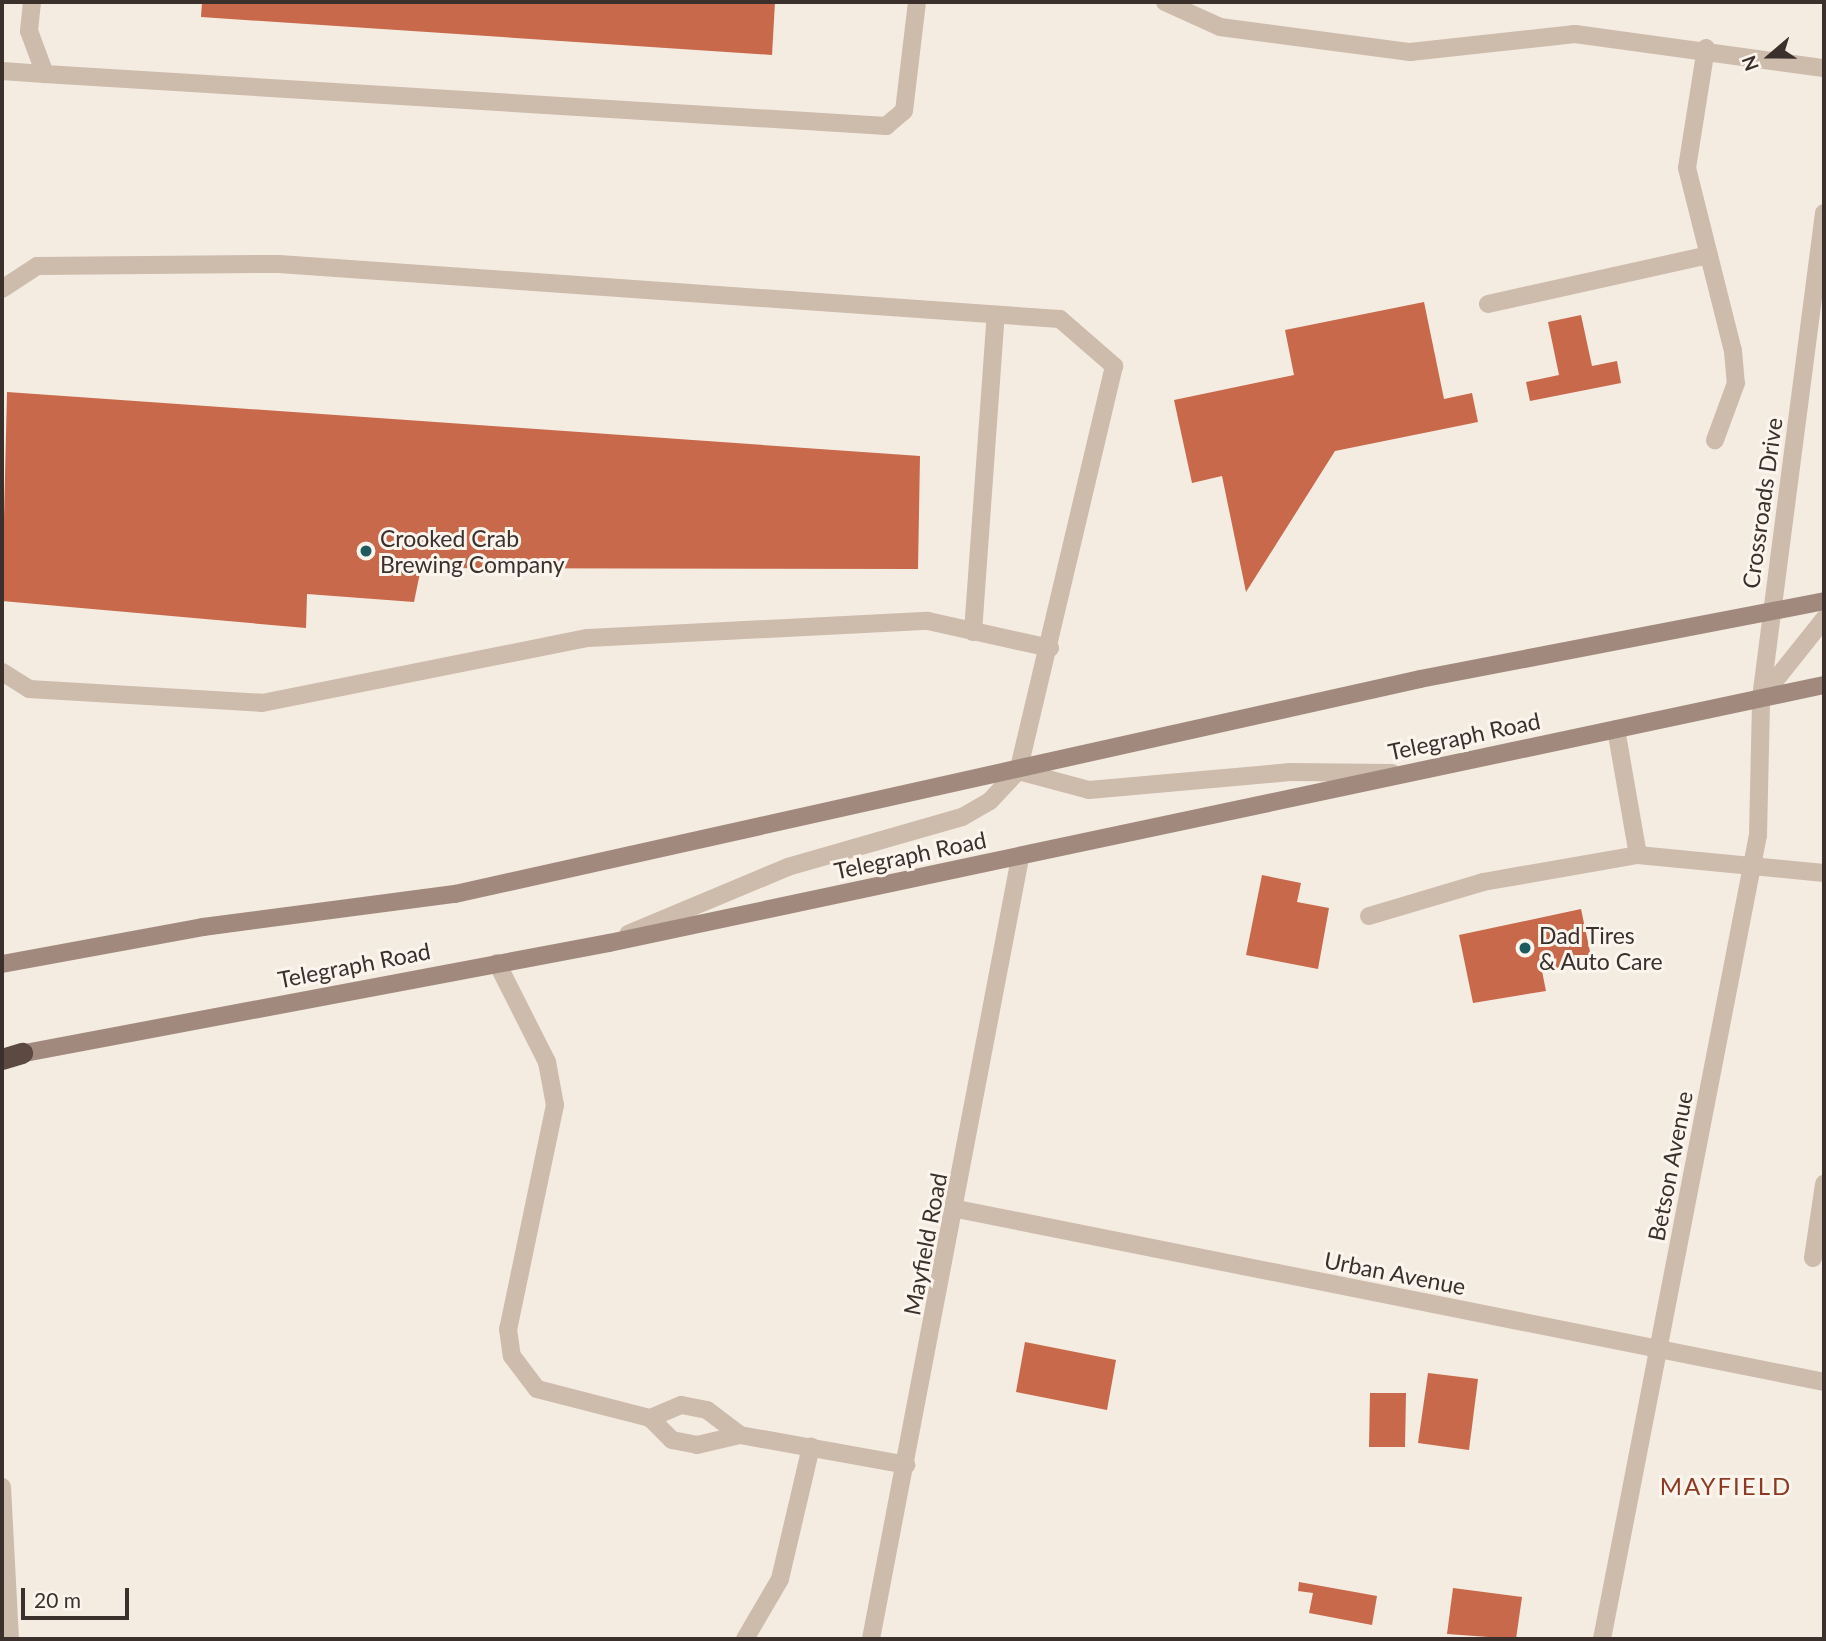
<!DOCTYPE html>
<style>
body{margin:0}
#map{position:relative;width:1826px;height:1641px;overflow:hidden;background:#f4ebe1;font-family:Lato,sans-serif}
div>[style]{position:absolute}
.building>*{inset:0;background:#c8694b}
.service>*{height:18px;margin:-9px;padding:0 9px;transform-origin:9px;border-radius:9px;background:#cdbbac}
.minor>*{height:18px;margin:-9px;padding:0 9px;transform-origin:9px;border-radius:9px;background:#cdbbac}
.secondary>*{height:18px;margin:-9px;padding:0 9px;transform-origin:9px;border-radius:9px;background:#a18a7d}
.motorway>*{height:21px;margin:-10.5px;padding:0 10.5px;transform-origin:10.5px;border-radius:10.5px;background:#5c4a42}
.dots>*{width:19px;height:19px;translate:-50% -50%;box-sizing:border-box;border:4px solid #fbf5ee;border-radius:50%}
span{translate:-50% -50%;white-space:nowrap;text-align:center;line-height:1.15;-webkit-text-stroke:6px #fbf5ee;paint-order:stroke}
.street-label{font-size:23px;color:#3b302b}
.poi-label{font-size:23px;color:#3b302b}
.left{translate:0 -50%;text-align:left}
.neighbourhood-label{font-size:24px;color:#8c3b22;letter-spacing:2px}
.frame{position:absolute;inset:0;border:4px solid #3b302b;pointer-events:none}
.north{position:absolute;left:1735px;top:21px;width:70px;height:70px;-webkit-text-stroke:5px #fbf5ee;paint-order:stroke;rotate:250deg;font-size:19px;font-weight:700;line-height:28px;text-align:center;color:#3b302b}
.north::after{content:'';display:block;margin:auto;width:24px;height:32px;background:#3b302b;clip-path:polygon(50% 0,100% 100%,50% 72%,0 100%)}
.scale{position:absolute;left:21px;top:1588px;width:108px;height:32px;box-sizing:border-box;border:4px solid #3b302b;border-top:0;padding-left:9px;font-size:21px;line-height:24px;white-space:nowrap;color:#3b302b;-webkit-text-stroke:5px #fbf5ee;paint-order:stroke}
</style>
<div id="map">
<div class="building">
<i style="clip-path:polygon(202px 2px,775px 2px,772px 55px,201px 17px)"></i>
<i style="clip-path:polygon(1424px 302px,1444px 399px,1472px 393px,1478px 422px,1335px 451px,1246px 592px,1222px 476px,1192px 483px,1174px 400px,1294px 375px,1285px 330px)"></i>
<i style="clip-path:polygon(1581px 315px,1592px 366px,1617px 361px,1621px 383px,1530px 401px,1526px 382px,1559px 375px,1548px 322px)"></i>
<i style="clip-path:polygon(7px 392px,920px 456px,918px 569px,421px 568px,414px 602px,307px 594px,306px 628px,2px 601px)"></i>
<i style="clip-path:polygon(1262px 875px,1301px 883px,1297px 902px,1329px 908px,1318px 969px,1246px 955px)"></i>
<i style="clip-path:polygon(1581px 909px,1592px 961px,1542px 971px,1546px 991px,1473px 1003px,1459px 935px)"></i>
<i style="clip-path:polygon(1025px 1342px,1116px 1360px,1107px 1410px,1016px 1392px)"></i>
<i style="clip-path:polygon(1428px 1373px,1478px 1379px,1469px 1450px,1418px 1443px)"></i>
<i style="clip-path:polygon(1370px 1393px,1406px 1393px,1405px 1447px,1369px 1447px)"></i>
<i style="clip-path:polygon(1299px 1582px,1377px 1596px,1372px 1625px,1309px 1613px,1313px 1593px,1298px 1591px)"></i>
<i style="clip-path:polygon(1453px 1588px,1522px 1597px,1516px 1639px,1447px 1634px)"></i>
</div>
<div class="service">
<i style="left:32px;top:2px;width:29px;rotate:96deg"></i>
<i style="left:29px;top:31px;width:46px;rotate:69.6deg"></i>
<i style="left:45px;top:74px;width:843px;rotate:3.54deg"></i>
<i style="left:886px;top:126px;width:23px;rotate:-40deg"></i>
<i style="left:904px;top:111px;width:110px;rotate:-83.2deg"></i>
<i style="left:1706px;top:48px;width:121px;rotate:99deg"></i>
<i style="left:1687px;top:168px;width:189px;rotate:75.9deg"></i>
<i style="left:1733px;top:351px;width:32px;rotate:85deg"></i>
<i style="left:1736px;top:383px;width:61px;rotate:110.2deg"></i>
<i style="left:2px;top:71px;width:43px;rotate:4deg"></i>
<i style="left:2px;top:289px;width:42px;rotate:-33.3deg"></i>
<i style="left:37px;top:266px;width:242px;rotate:-0.5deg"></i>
<i style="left:279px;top:264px;width:783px;rotate:4.03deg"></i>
<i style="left:1060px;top:319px;width:72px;rotate:41deg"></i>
<i style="left:1114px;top:366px;width:416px;rotate:103.3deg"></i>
<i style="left:1018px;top:771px;width:41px;rotate:133deg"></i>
<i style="left:990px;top:801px;width:32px;rotate:150deg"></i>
<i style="left:962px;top:817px;width:181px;rotate:164deg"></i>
<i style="left:788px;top:867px;width:173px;rotate:157.3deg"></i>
<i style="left:1488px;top:304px;width:226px;rotate:-12.5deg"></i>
<i style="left:973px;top:632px;width:318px;rotate:-85.9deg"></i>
<i style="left:2px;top:672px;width:32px;rotate:32deg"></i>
<i style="left:29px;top:689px;width:233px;rotate:3.4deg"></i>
<i style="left:262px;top:703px;width:332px;rotate:-11.3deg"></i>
<i style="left:588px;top:638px;width:340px;rotate:-2.9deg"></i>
<i style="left:928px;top:621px;width:125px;rotate:12.5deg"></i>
<i style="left:1616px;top:729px;width:128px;rotate:80.1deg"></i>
<i style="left:1018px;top:771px;width:73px;rotate:15deg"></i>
<i style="left:1089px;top:790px;width:201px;rotate:-5.1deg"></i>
<i style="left:1289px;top:772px;width:103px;rotate:0.6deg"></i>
<i style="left:1369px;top:916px;width:119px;rotate:-16.6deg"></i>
<i style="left:1483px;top:882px;width:157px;rotate:-9.9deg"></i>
<i style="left:1638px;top:855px;width:187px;rotate:5.5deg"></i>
<i style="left:497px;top:963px;width:111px;rotate:63.2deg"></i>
<i style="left:547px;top:1062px;width:44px;rotate:79.5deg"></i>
<i style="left:555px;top:1105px;width:229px;rotate:101.8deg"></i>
<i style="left:508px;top:1329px;width:27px;rotate:82deg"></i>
<i style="left:512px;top:1356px;width:41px;rotate:52.9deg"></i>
<i style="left:537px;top:1389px;width:117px;rotate:14.4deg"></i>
<i style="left:1813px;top:1258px;width:75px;rotate:-81.5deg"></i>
<i style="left:740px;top:1435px;width:41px;rotate:-142.9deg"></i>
<i style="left:707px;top:1410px;width:26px;rotate:-169deg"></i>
<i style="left:681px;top:1405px;width:34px;rotate:157deg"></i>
<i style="left:650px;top:1418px;width:31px;rotate:45deg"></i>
<i style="left:672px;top:1440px;width:25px;rotate:11deg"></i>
<i style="left:697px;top:1445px;width:44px;rotate:-13.1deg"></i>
<i style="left:740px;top:1435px;width:169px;rotate:10.2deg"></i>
<i style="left:2px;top:1487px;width:152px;rotate:87deg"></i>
<i style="left:745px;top:1639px;width:69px;rotate:-59.7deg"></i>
<i style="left:780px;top:1579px;width:136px;rotate:-76.8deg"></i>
</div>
<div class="minor">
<i style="left:1165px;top:2px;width:60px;rotate:24.4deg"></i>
<i style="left:1220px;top:27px;width:192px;rotate:7.5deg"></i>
<i style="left:1410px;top:52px;width:166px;rotate:-6.2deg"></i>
<i style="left:1575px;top:34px;width:251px;rotate:7.8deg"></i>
<i style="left:1761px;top:698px;width:101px;rotate:-51.4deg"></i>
<i style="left:957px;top:1209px;width:884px;rotate:11.28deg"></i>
<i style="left:871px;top:1639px;width:795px;rotate:-79.2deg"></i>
<i style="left:1602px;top:1639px;width:819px;rotate:-79.02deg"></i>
<i style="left:1758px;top:835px;width:137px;rotate:-88.7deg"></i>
<i style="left:1761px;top:698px;width:489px;rotate:-82.6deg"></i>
</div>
<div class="secondary">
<i style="left:2px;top:964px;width:204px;rotate:-10.4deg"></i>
<i style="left:203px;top:927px;width:254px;rotate:-7.5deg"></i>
<i style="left:455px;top:894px;width:989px;rotate:-12.56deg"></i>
<i style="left:1420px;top:679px;width:411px;rotate:-10.9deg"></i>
<i style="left:9px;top:1056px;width:611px;rotate:-10.67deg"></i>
<i style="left:609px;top:943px;width:1242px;rotate:-11.99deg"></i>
</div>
<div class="motorway">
<i style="left:2px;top:1059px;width:21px;rotate:-17deg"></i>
</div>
<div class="dots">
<i style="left:366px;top:551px;background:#1f5a5e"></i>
<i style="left:1525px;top:948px;background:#1f5a5e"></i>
</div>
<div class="street-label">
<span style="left:1762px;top:503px;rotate:-82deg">Crossroads Drive</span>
<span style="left:1464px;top:736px;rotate:-12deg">Telegraph Road</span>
<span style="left:910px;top:855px;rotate:-12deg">Telegraph Road</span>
<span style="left:354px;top:965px;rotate:-11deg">Telegraph Road</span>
<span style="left:1670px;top:1166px;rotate:-79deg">Betson Avenue</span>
<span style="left:925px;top:1244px;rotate:-79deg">Mayfield Road</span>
<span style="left:1395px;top:1273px;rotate:11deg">Urban Avenue</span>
</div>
<div class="poi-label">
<span class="left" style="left:380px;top:551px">Crooked Crab<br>Brewing Company</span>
<span class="left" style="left:1539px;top:948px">Dad Tires<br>&amp; Auto Care</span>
</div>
<div class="neighbourhood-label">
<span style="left:1726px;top:1486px">MAYFIELD</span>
</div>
<div class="frame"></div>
<div class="north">N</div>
<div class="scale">20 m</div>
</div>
